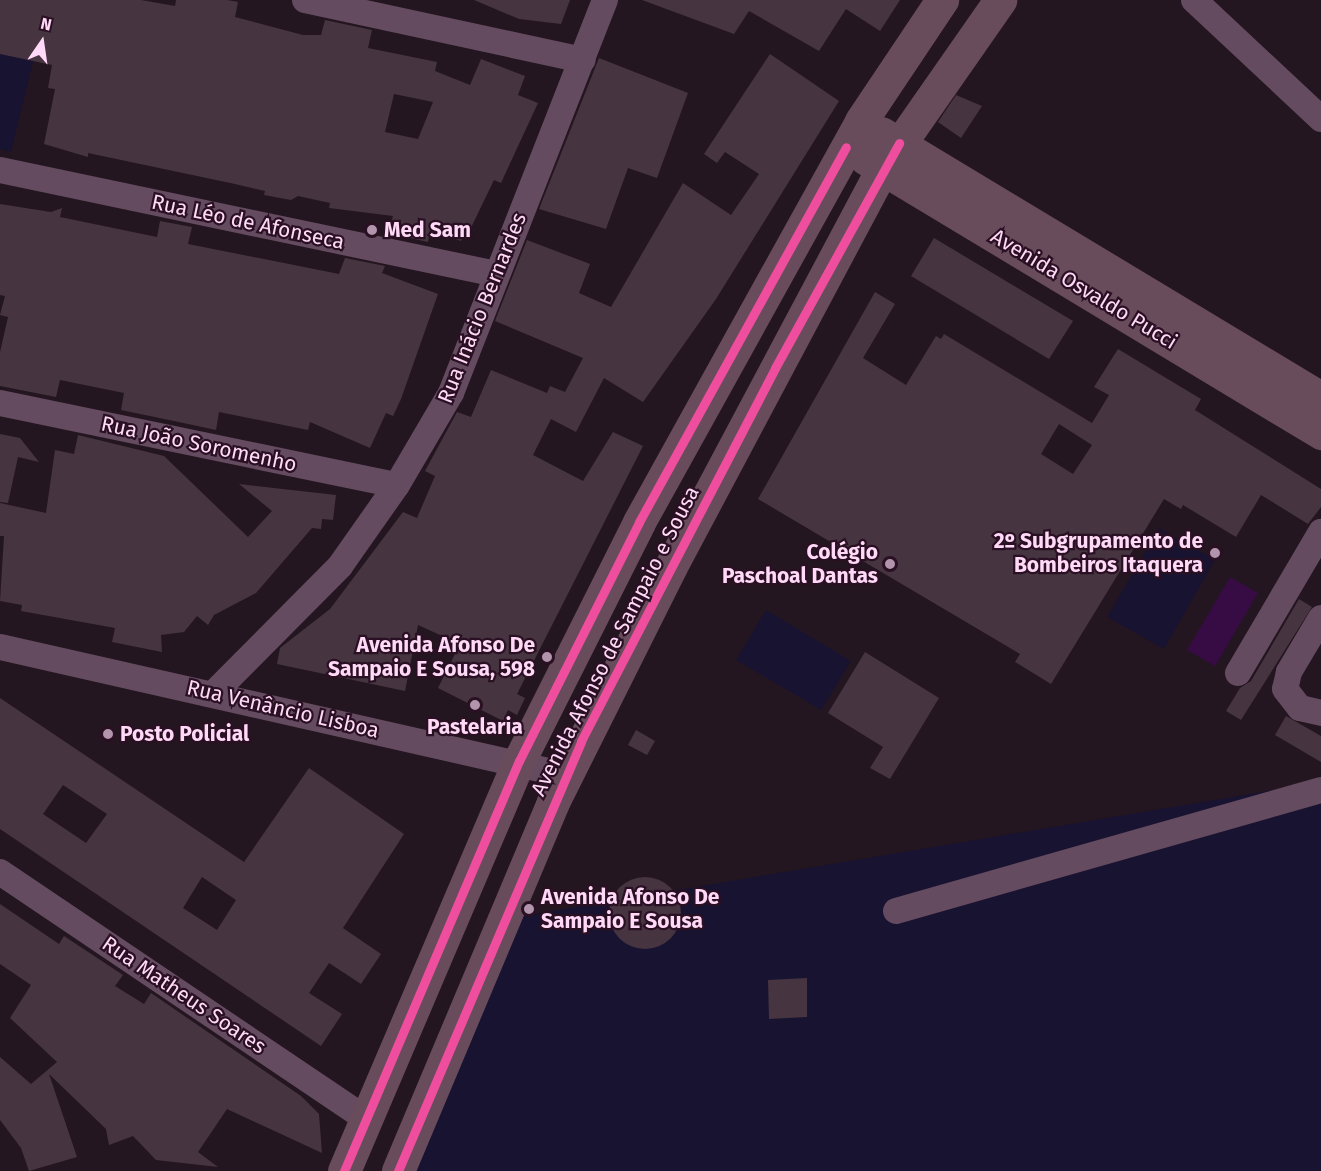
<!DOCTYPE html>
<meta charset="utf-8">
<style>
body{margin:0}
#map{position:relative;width:1321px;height:1171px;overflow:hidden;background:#241620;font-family:"Fira Sans",sans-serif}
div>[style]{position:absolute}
.green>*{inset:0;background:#181331}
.water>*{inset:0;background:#370c44}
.building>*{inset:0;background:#463440}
.round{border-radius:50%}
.minor>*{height:26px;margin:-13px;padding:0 13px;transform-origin:13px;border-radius:13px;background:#654b60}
.major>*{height:33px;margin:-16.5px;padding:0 16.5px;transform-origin:16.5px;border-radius:16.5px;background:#694c5c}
.cycleway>*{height:9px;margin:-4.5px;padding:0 4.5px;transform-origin:4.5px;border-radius:4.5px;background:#ef4d9e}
.dots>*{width:16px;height:16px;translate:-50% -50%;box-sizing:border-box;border:3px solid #2a1023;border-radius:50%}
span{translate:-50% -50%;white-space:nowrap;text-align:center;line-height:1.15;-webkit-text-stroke:4.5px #2a1023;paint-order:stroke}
.street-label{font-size:21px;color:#ffd9f7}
.poi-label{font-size:21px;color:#ffd9f7;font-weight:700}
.left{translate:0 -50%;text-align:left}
.right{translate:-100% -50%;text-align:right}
.north{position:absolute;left:12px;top:12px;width:60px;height:60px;-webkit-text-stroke:4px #2a1023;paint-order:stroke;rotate:13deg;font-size:16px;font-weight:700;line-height:24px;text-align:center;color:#ffd9f7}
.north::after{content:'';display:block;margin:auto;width:21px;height:27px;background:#ffd9f7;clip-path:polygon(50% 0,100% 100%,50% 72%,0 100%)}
</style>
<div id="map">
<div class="green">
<i style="clip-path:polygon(0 0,48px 0,11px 152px,0 149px)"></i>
<i style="clip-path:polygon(1159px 528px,1215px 560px,1164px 649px,1107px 617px)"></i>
<i style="clip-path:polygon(766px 610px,851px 661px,821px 710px,736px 660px)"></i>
<i style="clip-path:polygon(1321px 782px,1321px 1171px,414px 1171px,511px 918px)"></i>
</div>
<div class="water">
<i style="clip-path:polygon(1230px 577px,1258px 593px,1215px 666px,1187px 650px)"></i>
</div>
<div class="building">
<i style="clip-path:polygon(evenodd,0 0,141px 0,175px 6px,176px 0,227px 0,238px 2px,235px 17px,303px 35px,321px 35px,325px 20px,372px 30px,368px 48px,437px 62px,435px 71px,470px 85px,481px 59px,525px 76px,518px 95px,538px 103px,501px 183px,494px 180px,467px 236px,464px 234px,461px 241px,430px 229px,428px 242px,388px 233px,393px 216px,329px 208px,330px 203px,298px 196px,291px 200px,264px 195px,265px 191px,235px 184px,88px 153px,88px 157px,44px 144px,55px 89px,48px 88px,52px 65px,0 54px,0 0,394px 94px,433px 102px,418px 139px,385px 132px,394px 94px)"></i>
<i style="clip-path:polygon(474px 0,570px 0,561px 24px,519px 19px)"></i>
<i style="clip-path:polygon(642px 0,900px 0,880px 31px,846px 9px,819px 51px,749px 11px,734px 34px)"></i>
<i style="clip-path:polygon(770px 54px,839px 101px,716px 299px,643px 402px,604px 378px,576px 432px,551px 419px,533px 455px,583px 481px,613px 432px,643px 446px,517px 694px,525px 698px,517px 715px,508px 710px,503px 721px,438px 688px,460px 644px,418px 625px,405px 691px,277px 664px,280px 648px,330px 609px,403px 512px,417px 518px,435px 476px,425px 471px,457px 412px,471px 417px,491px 370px,547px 393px,550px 386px,565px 392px,583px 358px,495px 321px,527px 240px,590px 264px,579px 293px,611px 307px,683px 183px,731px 215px,759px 174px,725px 152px,717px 163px,704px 154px)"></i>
<i style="clip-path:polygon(599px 58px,688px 93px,657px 178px,628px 168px,606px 229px,539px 209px)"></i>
<i style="clip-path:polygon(956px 95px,982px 106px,961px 138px,938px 122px)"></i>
<i style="clip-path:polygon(0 204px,51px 212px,62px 208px,60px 217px,157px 237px,160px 221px,192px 227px,188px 244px,339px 274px,345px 258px,385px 266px,382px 273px,438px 294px,401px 399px,393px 416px,386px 413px,370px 448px,310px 422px,308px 430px,219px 412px,216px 430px,174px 421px,121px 410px,124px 393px,60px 380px,56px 397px,0 386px,0 352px,8px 317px,0 315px,5px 296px,0 295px)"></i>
<i style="clip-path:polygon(934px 238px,1073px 321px,1049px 359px,911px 276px)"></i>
<i style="clip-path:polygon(evenodd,875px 292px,895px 304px,863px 358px,906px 385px,936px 336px,941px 339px,944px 334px,1092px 423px,1109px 395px,1094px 387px,1118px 349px,1201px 399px,1195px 410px,1321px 489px,1321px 507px,1308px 524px,1261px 495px,1236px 537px,1183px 505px,1181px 509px,1164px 499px,1051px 684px,1015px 662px,1020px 654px,758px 499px,875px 292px,1059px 424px,1092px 445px,1073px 474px,1041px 454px,1059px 424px)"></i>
<i style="clip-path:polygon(0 434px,20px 438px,39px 462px,18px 457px,8px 503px,0 502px)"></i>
<i style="clip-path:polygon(78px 435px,164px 456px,248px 537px,272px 511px,239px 484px,336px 495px,333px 520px,322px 519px,321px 529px,312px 528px,256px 593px,214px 615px,208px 625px,197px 616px,184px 632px,161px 635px,162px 652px,112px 642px,115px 628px,21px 611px,22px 605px,0 601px,4px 536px,0 536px,0 503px,46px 513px,55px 450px,74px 454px)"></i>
<i style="clip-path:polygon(1299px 599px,1312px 607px,1241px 720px,1226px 711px,1240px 688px,1251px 681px)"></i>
<i style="clip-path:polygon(865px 652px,939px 698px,890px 779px,870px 768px,883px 747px,828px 713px)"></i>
<i style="clip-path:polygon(evenodd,0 698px,244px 862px,309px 768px,404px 834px,343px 928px,381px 954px,361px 984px,329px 963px,309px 993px,342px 1014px,321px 1046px,0 829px,0 698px,63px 785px,107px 814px,86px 843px,43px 814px,63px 785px,0 698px,202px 877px,236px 900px,217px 930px,183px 908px,202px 877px)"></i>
<i style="clip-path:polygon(1286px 716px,1321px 736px,1321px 762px,1275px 735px)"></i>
<i style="clip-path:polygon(636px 730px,655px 741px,647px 755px,628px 745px)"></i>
<i class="round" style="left:609px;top:877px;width:72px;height:72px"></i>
<i style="clip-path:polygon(0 904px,59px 944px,64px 936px,123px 975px,115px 986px,144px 1004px,151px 993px,301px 1096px,319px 1114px,322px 1153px,227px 1109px,198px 1152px,218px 1167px,156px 1160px,133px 1136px,109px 1145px,106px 1129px,49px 1074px,77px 1157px,29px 1171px,21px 1148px,0 1120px,0 1057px,31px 1084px,57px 1062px,10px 1018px,31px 985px,0 964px)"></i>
<i style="clip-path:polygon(807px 978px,807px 1017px,769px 1019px,768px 980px)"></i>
</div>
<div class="minor">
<i style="left:305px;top:0;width:284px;rotate:12.2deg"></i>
<i style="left:1194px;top:0;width:174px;rotate:43.1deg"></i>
<i style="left:0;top:170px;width:507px;rotate:11.84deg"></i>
<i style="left:0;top:403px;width:405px;rotate:11.7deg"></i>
<i style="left:1321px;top:618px;width:63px;rotate:120.7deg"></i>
<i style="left:1289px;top:672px;width:17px;rotate:103deg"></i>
<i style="left:1285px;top:689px;width:24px;rotate:52deg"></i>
<i style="left:1300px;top:708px;width:22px;rotate:13deg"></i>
<i style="left:0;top:647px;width:580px;rotate:12.74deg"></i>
<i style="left:1238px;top:673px;width:164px;rotate:-59.5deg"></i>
<i style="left:214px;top:693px;width:179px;rotate:-45.2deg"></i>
<i style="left:340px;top:566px;width:99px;rotate:-54.9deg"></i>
<i style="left:397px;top:485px;width:107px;rotate:-59.6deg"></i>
<i style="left:451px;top:393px;width:422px;rotate:-68.6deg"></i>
<i style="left:0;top:872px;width:444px;rotate:34deg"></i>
<i style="left:896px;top:911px;width:442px;rotate:-15.9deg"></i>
</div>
<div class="major">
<i style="left:881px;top:133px;width:514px;rotate:31.06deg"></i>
<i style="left:865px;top:158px;width:533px;rotate:31.09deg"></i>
<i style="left:344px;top:1171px;width:446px;rotate:-66.9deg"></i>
<i style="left:519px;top:761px;width:267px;rotate:-63.3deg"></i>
<i style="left:639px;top:522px;width:458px;rotate:-61deg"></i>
<i style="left:861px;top:121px;width:146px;rotate:-56.2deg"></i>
<i style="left:398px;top:1171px;width:400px;rotate:-67.2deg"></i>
<i style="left:553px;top:802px;width:262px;rotate:-63.4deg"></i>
<i style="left:670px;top:568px;width:453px;rotate:-62deg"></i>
<i style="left:883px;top:168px;width:205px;rotate:-55.1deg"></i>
</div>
<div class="cycleway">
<i style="left:344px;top:1171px;width:446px;rotate:-66.9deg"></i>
<i style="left:519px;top:761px;width:267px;rotate:-63.3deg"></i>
<i style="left:639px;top:522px;width:428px;rotate:-61.1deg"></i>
<i style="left:398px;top:1171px;width:467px;rotate:-66.9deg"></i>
<i style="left:581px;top:741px;width:420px;rotate:-62.5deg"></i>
<i style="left:775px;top:368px;width:257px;rotate:-61.1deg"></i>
</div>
<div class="dots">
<i style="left:372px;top:230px;background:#b295ac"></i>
<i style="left:1215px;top:553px;background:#b295ac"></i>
<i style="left:890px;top:564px;background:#b295ac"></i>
<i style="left:547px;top:657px;background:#b295ac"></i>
<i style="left:475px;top:705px;background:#b295ac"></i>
<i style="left:108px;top:734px;background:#b295ac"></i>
<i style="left:529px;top:909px;background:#b295ac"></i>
</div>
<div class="street-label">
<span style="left:248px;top:222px;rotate:12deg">Rua Léo de Afonseca</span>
<span style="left:1084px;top:289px;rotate:31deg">Avenida Osvaldo Pucci</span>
<span style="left:482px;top:308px;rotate:-68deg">Rua Inácio Bernardes</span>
<span style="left:199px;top:444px;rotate:12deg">Rua João Soromenho</span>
<span style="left:615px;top:641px;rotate:-63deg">Avenida Afonso de Sampaio e Sousa</span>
<span style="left:283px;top:709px;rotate:13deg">Rua Venâncio Lisboa</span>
<span style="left:184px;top:995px;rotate:34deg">Rua Matheus Soares</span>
</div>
<div class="poi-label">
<span class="left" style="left:384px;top:230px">Med Sam</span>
<span class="right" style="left:1203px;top:553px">2º Subgrupamento de<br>Bombeiros Itaquera</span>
<span class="right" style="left:878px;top:564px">Colégio<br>Paschoal Dantas</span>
<span class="right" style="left:535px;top:657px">Avenida Afonso De<br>Sampaio E Sousa, 598</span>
<span style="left:475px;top:727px">Pastelaria</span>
<span class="left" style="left:120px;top:734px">Posto Policial</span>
<span class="left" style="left:541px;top:909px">Avenida Afonso De<br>Sampaio E Sousa</span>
</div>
<div class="north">N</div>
</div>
